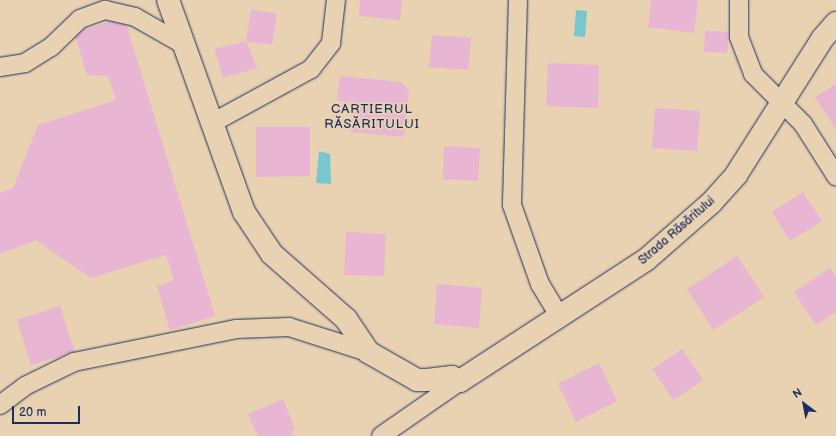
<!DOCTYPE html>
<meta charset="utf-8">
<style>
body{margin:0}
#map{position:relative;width:836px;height:436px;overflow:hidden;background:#e9d2b2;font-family:"Balsamiq Sans",sans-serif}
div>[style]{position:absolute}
.water>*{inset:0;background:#77c7d0}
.building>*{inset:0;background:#e8b5d2}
.roads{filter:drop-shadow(0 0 1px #1b2f5e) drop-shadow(0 0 1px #1b2f5e)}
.minor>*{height:18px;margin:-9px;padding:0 9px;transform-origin:9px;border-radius:9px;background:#e9d2b2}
.tertiary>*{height:22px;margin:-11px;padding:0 11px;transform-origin:11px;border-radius:11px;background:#e9d2b2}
span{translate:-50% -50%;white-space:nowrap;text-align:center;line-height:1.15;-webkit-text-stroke:3.5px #e9d2b2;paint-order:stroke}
.street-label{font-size:12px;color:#1b2f5e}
.neighbourhood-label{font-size:13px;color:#1b2f5e;letter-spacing:1px}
.north{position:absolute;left:784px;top:384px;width:40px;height:40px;-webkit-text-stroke:3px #e9d2b2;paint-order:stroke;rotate:328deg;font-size:11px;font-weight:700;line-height:16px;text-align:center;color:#1b2f5e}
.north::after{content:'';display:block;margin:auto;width:14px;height:18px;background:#1b2f5e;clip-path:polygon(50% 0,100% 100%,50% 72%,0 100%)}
.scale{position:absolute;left:12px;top:406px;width:68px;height:18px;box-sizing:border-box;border:2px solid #1b2f5e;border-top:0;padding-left:5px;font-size:12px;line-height:14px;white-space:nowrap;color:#1b2f5e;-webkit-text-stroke:3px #e9d2b2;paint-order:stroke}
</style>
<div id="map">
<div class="water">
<i style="clip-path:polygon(576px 10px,587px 11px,585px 37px,574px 36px)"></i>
<i style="clip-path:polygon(319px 151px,330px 154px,331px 184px,316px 183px)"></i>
</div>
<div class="building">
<i style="clip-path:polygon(360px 0,402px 0,400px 20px,359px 16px)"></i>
<i style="clip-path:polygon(651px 0,698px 0,694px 33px,648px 27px)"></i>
<i style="clip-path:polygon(251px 9px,277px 14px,272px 45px,246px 41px)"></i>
<i style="clip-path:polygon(124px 17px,215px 316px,170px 330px,157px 286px,174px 280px,166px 255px,91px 278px,36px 240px,0 254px,0 193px,13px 188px,38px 125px,116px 100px,108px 76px,87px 75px,74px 33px)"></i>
<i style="clip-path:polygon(705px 31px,729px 32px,727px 53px,704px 52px)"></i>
<i style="clip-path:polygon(432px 35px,471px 38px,468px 70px,429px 67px)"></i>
<i style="clip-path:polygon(246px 41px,257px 68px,223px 78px,214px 49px)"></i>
<i style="clip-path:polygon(548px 63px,599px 65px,598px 108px,546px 106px)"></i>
<i style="clip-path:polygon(340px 76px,401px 82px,409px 91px,404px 137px,350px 132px,353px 103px,337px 101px)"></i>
<i style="clip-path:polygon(836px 84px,836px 130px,815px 97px)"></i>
<i style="clip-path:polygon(655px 108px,700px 111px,697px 151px,652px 148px)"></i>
<i style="clip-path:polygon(256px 127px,310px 127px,310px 176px,256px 177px)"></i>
<i style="clip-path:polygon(444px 146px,480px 148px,478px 181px,443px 179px)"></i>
<i style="clip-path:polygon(803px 192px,822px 221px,790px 241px,772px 212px)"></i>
<i style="clip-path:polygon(346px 232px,386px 234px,384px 276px,344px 275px)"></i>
<i style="clip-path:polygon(737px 256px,764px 297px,713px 330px,687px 289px)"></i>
<i style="clip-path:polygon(830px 268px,836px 277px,836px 312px,816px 325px,794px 292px)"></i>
<i style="clip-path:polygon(437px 284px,482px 288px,479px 328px,434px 324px)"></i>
<i style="clip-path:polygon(60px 306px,75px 352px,31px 365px,17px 320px)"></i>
<i style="clip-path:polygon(682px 349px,703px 380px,673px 400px,652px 369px)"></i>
<i style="clip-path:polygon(599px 363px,617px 401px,576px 422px,558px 384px)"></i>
<i style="clip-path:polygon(283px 399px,295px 429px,291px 431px,293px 436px,258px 436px,248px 414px)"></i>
</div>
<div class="roads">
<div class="minor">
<i style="left:518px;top:0;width:205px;rotate:91.7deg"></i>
<i style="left:512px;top:205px;width:84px;rotate:70.5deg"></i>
<i style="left:540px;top:284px;width:39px;rotate:59deg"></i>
<i style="left:739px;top:0;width:37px;rotate:90deg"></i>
<i style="left:739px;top:37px;width:40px;rotate:69deg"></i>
<i style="left:753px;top:74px;width:71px;rotate:45deg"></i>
<i style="left:803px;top:124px;width:62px;rotate:57.6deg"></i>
<i style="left:0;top:67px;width:25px;rotate:-9deg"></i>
<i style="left:25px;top:63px;width:31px;rotate:-32deg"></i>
<i style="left:51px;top:47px;width:40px;rotate:-44deg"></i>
<i style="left:80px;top:19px;width:27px;rotate:-20deg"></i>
<i style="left:105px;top:10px;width:31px;rotate:13deg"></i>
<i style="left:135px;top:17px;width:56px;rotate:29.7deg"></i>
<i style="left:212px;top:123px;width:113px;rotate:-28.6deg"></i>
<i style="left:311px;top:69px;width:33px;rotate:-52deg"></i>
<i style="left:331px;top:43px;width:43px;rotate:-83.4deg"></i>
<i style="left:0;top:405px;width:31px;rotate:-37deg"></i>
<i style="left:25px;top:386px;width:55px;rotate:-26.1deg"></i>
<i style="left:74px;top:362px;width:165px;rotate:-11.5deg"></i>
<i style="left:236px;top:329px;width:53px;rotate:-2.2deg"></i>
<i style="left:289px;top:327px;width:83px;rotate:17.6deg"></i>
<i style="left:381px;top:436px;width:96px;rotate:-34.8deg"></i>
</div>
<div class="tertiary">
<i style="left:168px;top:0;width:225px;rotate:70.3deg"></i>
<i style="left:244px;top:212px;width:50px;rotate:56.3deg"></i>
<i style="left:272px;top:254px;width:98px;rotate:41.3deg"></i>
<i style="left:346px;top:319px;width:40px;rotate:56deg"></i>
<i style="left:368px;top:352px;width:56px;rotate:29.7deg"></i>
<i style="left:417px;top:380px;width:10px"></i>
<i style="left:427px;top:380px;width:25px;rotate:-7deg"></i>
<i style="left:452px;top:377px;width:9px;rotate:27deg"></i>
<i style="left:460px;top:381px;width:223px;rotate:-33.1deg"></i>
<i style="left:647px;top:259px;width:85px;rotate:-41.2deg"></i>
<i style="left:711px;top:203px;width:38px;rotate:-48deg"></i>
<i style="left:736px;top:175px;width:162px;rotate:-57.6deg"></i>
<i style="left:823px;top:38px;width:20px;rotate:-49deg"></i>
</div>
</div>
<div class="street-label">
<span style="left:677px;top:231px;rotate:-41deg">Strada Răsăritului</span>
</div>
<div class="neighbourhood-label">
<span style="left:372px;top:117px">CARTIERUL<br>RĂSĂRITULUI</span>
</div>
<div class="north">N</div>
<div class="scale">20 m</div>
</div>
